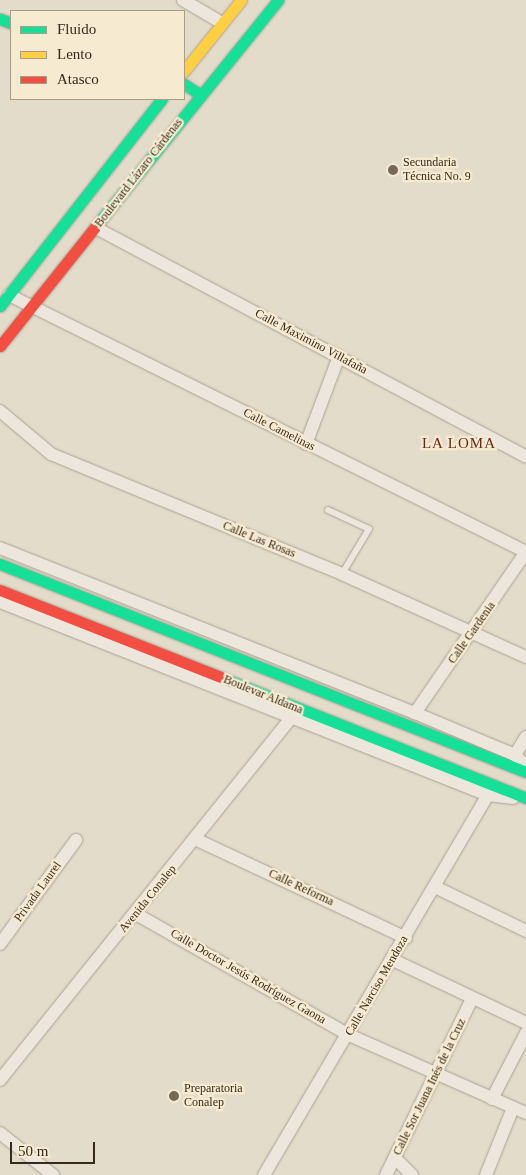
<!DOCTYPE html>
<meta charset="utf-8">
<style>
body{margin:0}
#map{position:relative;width:526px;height:1175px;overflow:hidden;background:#e4dcca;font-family:"Times New Roman",serif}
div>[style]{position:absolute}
.roads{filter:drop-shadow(0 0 1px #a9a194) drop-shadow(0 0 1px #a9a194)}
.lane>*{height:6px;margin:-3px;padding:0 3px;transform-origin:3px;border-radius:3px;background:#ece6dc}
.street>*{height:12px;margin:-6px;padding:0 6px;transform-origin:6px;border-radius:6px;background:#ece6dc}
.fast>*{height:11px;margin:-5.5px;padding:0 5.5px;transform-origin:5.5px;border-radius:5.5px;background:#16e098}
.slow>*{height:11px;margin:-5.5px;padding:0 5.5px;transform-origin:5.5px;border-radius:5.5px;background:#ffcf43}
.jam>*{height:11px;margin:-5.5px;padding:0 5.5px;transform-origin:5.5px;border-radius:5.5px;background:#f24e42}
.dots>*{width:14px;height:14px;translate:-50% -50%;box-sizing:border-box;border:2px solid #f6ead0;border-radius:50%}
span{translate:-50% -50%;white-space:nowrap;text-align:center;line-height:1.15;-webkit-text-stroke:4.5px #f6ead0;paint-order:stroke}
.poi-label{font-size:12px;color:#37291c}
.left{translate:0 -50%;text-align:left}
.street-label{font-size:12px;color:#37291c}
.quarter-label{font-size:15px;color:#65291b;letter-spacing:1px}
.legend{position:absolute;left:10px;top:10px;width:175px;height:90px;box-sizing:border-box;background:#f6ead0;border:1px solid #aa9d88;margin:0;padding:6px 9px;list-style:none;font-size:15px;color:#37291c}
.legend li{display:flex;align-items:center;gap:10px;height:25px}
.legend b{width:25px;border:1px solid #aa9d88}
.scale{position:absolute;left:10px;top:1142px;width:85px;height:22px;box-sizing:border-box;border:2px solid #37291c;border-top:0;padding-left:6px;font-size:15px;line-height:18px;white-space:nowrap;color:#37291c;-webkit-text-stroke:4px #f6ead0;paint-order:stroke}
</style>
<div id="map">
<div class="roads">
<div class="lane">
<i style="left:328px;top:510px;width:45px;rotate:24.9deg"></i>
<i style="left:369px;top:529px;width:52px;rotate:121deg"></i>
</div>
<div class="street">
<i style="left:183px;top:0;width:45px;rotate:30.5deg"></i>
<i style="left:96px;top:228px;width:487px;rotate:28deg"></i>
<i style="left:9px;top:295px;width:577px;rotate:26.43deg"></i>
<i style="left:526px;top:552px;width:196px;rotate:124.6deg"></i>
<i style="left:0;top:411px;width:67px;rotate:40.1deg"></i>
<i style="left:51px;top:454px;width:315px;rotate:22.4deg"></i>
<i style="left:342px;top:574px;width:202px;rotate:24.3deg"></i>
<i style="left:306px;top:444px;width:94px;rotate:-69.4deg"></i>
<i style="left:0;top:548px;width:447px;rotate:21.7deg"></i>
<i style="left:415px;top:713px;width:108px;rotate:22.8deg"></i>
<i style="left:515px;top:755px;width:16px;rotate:45deg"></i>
<i style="left:0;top:602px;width:525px;rotate:21.58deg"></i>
<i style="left:488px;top:795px;width:25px;rotate:7deg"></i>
<i style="left:515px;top:755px;width:21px;rotate:-59deg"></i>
<i style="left:195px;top:839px;width:233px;rotate:25.1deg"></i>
<i style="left:435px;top:887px;width:101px;rotate:25.8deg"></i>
<i style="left:136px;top:914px;width:245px;rotate:29.6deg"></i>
<i style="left:349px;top:1035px;width:193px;rotate:23.8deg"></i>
<i style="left:0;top:944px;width:129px;rotate:-53.8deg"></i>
<i style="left:393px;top:960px;width:147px;rotate:25.3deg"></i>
<i style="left:0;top:1080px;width:467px;rotate:-51.2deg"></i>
<i style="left:492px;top:1099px;width:74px;rotate:-62.7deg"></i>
<i style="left:0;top:1133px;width:68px;rotate:38.4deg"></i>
<i style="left:395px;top:1158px;width:24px;rotate:45deg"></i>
<i style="left:264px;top:1175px;width:441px;rotate:-59.5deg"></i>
<i style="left:386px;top:1175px;width:196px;rotate:-64deg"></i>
<i style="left:486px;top:1175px;width:72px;rotate:-68.1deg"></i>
</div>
<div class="fast">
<i style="left:0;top:19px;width:12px;rotate:20deg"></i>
<i style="left:184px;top:84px;width:20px;rotate:33deg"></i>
<i style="left:95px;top:227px;width:292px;rotate:-51.1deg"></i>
<i style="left:0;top:306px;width:263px;rotate:-52deg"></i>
<i style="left:0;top:564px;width:566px;rotate:21.58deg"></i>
<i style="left:228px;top:680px;width:321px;rotate:21.6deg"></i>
</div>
<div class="slow">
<i style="left:184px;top:71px;width:91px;rotate:-51.2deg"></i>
</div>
<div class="jam">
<i style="left:0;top:346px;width:152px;rotate:-51.4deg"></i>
<i style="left:0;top:590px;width:245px;rotate:21.5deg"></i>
</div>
</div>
<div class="dots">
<i style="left:393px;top:170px;background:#746859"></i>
<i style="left:174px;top:1096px;background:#746859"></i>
</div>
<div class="poi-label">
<span class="left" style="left:403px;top:170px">Secundaria<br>Técnica No. 9</span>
<span class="left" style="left:184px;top:1096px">Preparatoria<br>Conalep</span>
</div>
<div class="street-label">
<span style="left:139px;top:173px;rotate:-52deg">Boulevard Lázaro Cárdenas</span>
<span style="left:311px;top:342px;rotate:28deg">Calle Maximino Villafaña</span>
<span style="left:279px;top:430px;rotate:27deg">Calle Camelinas</span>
<span style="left:259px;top:540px;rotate:22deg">Calle Las Rosas</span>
<span style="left:472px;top:633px;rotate:-55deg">Calle Gardenia</span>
<span style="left:263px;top:695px;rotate:22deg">Boulevar Aldama</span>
<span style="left:301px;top:888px;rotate:25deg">Calle Reforma</span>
<span style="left:38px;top:892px;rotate:-54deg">Privada Laurel</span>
<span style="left:148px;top:899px;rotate:-51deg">Avenida Conalep</span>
<span style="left:248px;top:977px;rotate:30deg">Calle Doctor Jesús Rodríguez Gaona</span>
<span style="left:377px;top:986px;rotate:-60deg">Calle Narciso Mendoza</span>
<span style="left:430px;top:1087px;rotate:-64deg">Calle Sor Juana Inés de la Cruz</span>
</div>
<div class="quarter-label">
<span style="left:459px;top:444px">LA LOMA</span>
</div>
<ul class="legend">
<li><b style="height:6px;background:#16e098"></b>Fluido</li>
<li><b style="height:6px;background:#ffcf43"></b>Lento</li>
<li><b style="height:6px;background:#f24e42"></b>Atasco</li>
</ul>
<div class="scale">50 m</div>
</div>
